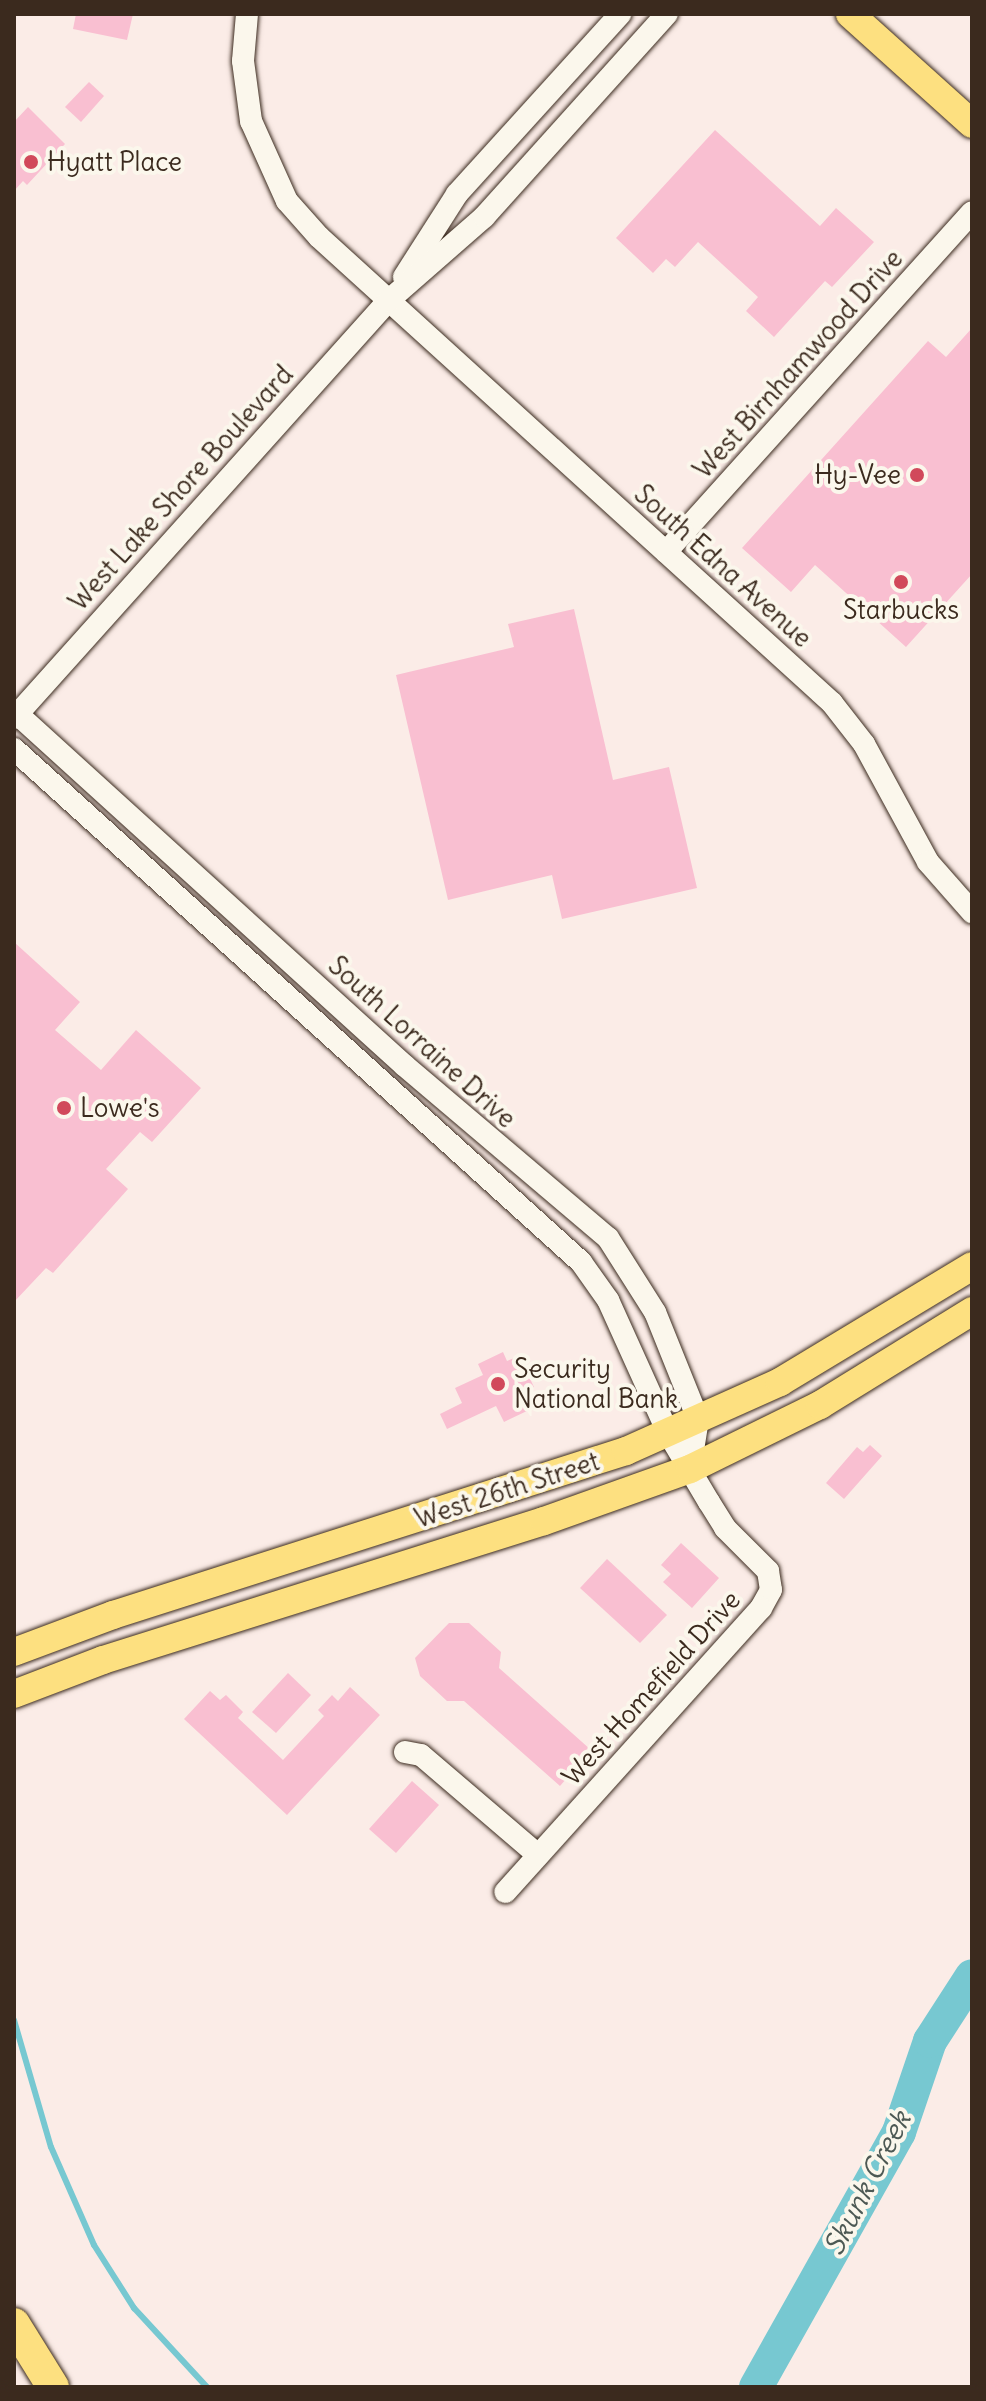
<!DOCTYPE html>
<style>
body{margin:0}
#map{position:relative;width:986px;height:2401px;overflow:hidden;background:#fbece7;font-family:Delius,sans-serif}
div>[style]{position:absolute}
.stream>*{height:6px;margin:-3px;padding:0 3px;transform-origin:3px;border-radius:3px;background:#77c8d1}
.river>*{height:34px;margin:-17px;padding:0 17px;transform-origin:17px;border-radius:17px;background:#77c8d1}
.building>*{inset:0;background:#f9bfd1}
.roads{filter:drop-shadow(0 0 2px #3b2a1e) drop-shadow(0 0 2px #3b2a1e)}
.minor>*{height:22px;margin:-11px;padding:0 11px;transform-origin:11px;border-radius:11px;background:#fbf7ec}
.major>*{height:28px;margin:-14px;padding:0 14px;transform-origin:14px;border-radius:14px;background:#fde080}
.highway>*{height:32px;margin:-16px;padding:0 16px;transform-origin:16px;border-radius:16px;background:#fde080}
.dots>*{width:22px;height:22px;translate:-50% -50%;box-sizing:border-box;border:4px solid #fbf7ec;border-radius:50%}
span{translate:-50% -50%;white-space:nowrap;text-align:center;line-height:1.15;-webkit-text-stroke:8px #fbf7ec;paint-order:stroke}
.poi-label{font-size:26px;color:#3b2a1e}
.left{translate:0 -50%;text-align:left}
.right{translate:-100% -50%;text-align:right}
.street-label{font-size:26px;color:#3b2a1e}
.water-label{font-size:28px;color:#4d5954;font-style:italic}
.frame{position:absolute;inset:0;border:16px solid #3b2a1e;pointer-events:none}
</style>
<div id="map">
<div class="stream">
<i style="left:14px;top:2020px;width:132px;rotate:73.8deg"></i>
<i style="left:51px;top:2147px;width:107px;rotate:66.3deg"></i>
<i style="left:94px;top:2245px;width:75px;rotate:57.6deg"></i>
<i style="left:134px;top:2308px;width:108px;rotate:47.3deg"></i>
</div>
<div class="river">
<i style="left:756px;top:2387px;width:292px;rotate:-60.7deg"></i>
<i style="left:899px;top:2132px;width:96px;rotate:-71.2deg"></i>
<i style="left:930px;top:2041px;width:77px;rotate:-57.1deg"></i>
</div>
<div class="building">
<i style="clip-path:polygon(76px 14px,133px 14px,127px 40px,73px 29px)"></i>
<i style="clip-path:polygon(89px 82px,104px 96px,81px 122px,65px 107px)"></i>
<i style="clip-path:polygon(28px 107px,65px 144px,27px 185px,23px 181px,14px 191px,14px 122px)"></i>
<i style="clip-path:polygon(715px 130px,820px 226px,836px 208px,874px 242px,832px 287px,825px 281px,774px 337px,746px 311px,758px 297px,698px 242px,675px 267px,666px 259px,653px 273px,616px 238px)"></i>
<i style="clip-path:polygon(972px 328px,972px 574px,906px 647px,815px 565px,791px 592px,742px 548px,928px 341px,946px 357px)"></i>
<i style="clip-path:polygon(574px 609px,613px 780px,669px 767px,697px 888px,562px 919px,552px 875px,448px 900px,396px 675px,514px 647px,508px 624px)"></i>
<i style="clip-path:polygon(14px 942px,80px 1002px,55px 1030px,101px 1070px,136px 1030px,201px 1088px,152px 1142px,140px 1132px,106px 1169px,128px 1189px,53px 1273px,46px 1268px,14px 1302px)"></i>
<i style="clip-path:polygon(503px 1352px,507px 1361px,519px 1356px,534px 1387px,522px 1393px,529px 1410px,504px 1422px,496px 1406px,447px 1429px,440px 1414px,462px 1403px,455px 1388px,483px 1375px,478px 1364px)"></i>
<i style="clip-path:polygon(870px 1445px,882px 1456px,844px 1499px,826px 1483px,857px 1447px,863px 1452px)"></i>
<i style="clip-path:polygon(681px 1543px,719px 1578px,692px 1608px,663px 1582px,671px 1574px,661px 1565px)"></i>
<i style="clip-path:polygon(607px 1559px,667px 1615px,640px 1643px,580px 1588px)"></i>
<i style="clip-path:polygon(449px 1623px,469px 1623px,501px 1652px,499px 1668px,591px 1750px,560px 1786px,464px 1701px,447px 1701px,420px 1676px,415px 1658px)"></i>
<i style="clip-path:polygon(288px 1673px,311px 1695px,276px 1733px,252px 1712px)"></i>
<i style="clip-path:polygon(350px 1687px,380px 1715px,287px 1815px,184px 1719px,210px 1691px,220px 1700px,226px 1695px,243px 1712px,238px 1718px,283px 1760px,324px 1716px,318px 1710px,332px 1695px,338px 1701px)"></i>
<i style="clip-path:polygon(412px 1781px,439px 1805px,396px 1853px,369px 1829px)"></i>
</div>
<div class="roads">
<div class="minor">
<i style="left:247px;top:14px;width:47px;rotate:94.9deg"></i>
<i style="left:243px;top:61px;width:61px;rotate:82.4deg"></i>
<i style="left:251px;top:121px;width:88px;rotate:65.8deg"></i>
<i style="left:287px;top:201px;width:48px;rotate:48.4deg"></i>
<i style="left:319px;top:237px;width:693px;rotate:42.25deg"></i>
<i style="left:832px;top:703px;width:52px;rotate:52deg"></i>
<i style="left:864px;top:744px;width:134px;rotate:61.5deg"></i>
<i style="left:928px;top:862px;width:67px;rotate:48.7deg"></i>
<i style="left:404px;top:277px;width:98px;rotate:-57.4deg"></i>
<i style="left:457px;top:194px;width:243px;rotate:-47.8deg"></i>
<i style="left:666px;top:552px;width:457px;rotate:-48deg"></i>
<i style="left:14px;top:711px;width:528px;rotate:42.24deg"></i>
<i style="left:405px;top:1066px;width:266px;rotate:40.3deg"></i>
<i style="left:608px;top:1238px;width:88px;rotate:57.6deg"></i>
<i style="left:655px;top:1312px;width:115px;rotate:68.1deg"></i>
<i style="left:698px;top:1419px;width:51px;rotate:99.1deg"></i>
<i style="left:14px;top:718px;width:560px;rotate:-48.11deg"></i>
<i style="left:388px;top:301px;width:128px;rotate:-41.2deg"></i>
<i style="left:484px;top:217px;width:273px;rotate:-48deg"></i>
<i style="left:14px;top:749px;width:765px;rotate:42.14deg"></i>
<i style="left:581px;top:1262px;width:47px;rotate:54.6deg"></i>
<i style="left:608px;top:1300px;width:146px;rotate:65.7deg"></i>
<i style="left:668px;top:1433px;width:80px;rotate:59.3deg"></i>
<i style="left:709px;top:1502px;width:31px;rotate:58deg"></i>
<i style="left:725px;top:1528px;width:61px;rotate:45deg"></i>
<i style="left:768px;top:1571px;width:19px;rotate:81deg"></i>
<i style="left:771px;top:1590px;width:21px;rotate:119deg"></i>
<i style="left:761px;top:1608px;width:382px;rotate:132deg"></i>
<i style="left:405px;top:1752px;width:16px;rotate:11deg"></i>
<i style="left:421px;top:1755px;width:154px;rotate:40.5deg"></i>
</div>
<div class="major">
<i style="left:850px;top:14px;width:164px;rotate:42deg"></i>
<i style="left:14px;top:1652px;width:106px;rotate:-20.5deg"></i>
<i style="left:113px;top:1615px;width:539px;rotate:-17.73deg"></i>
<i style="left:626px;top:1451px;width:169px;rotate:-24.1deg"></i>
<i style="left:780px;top:1382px;width:224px;rotate:-31.1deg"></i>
<i style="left:14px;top:1694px;width:95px;rotate:-20.9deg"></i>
<i style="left:103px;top:1660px;width:462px;rotate:-17.5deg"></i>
<i style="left:544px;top:1521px;width:155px;rotate:-19.6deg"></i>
<i style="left:690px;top:1469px;width:145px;rotate:-26.2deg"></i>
<i style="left:820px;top:1405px;width:179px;rotate:-31.7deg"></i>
</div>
<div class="highway">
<i style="left:14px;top:2324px;width:74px;rotate:58.2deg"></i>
</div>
</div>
<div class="dots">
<i style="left:31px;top:162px;background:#d1495b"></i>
<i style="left:917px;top:475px;background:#d1495b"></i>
<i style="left:901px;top:582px;background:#d1495b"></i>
<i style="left:64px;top:1108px;background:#d1495b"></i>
<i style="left:498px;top:1384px;background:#d1495b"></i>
</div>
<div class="poi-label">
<span class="left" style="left:47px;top:162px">Hyatt Place</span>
<span class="right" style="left:901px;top:475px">Hy-Vee</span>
<span style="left:901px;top:610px">Starbucks</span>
<span class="left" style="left:80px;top:1108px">Lowe's</span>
<span class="left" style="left:514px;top:1384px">Security<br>National Bank</span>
</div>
<div class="street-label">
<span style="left:798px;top:364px;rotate:-48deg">West Birnhamwood Drive</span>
<span style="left:181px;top:488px;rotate:-48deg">West Lake Shore Boulevard</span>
<span style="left:723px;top:566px;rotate:42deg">South Edna Avenue</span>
<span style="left:422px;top:1042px;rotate:42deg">South Lorraine Drive</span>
<span style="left:507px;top:1490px;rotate:-18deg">West 26th Street</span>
<span style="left:651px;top:1688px;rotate:-48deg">West Homefield Drive</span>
</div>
<div class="water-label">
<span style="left:867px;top:2183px;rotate:-63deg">Skunk Creek</span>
</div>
<div class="frame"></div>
</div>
